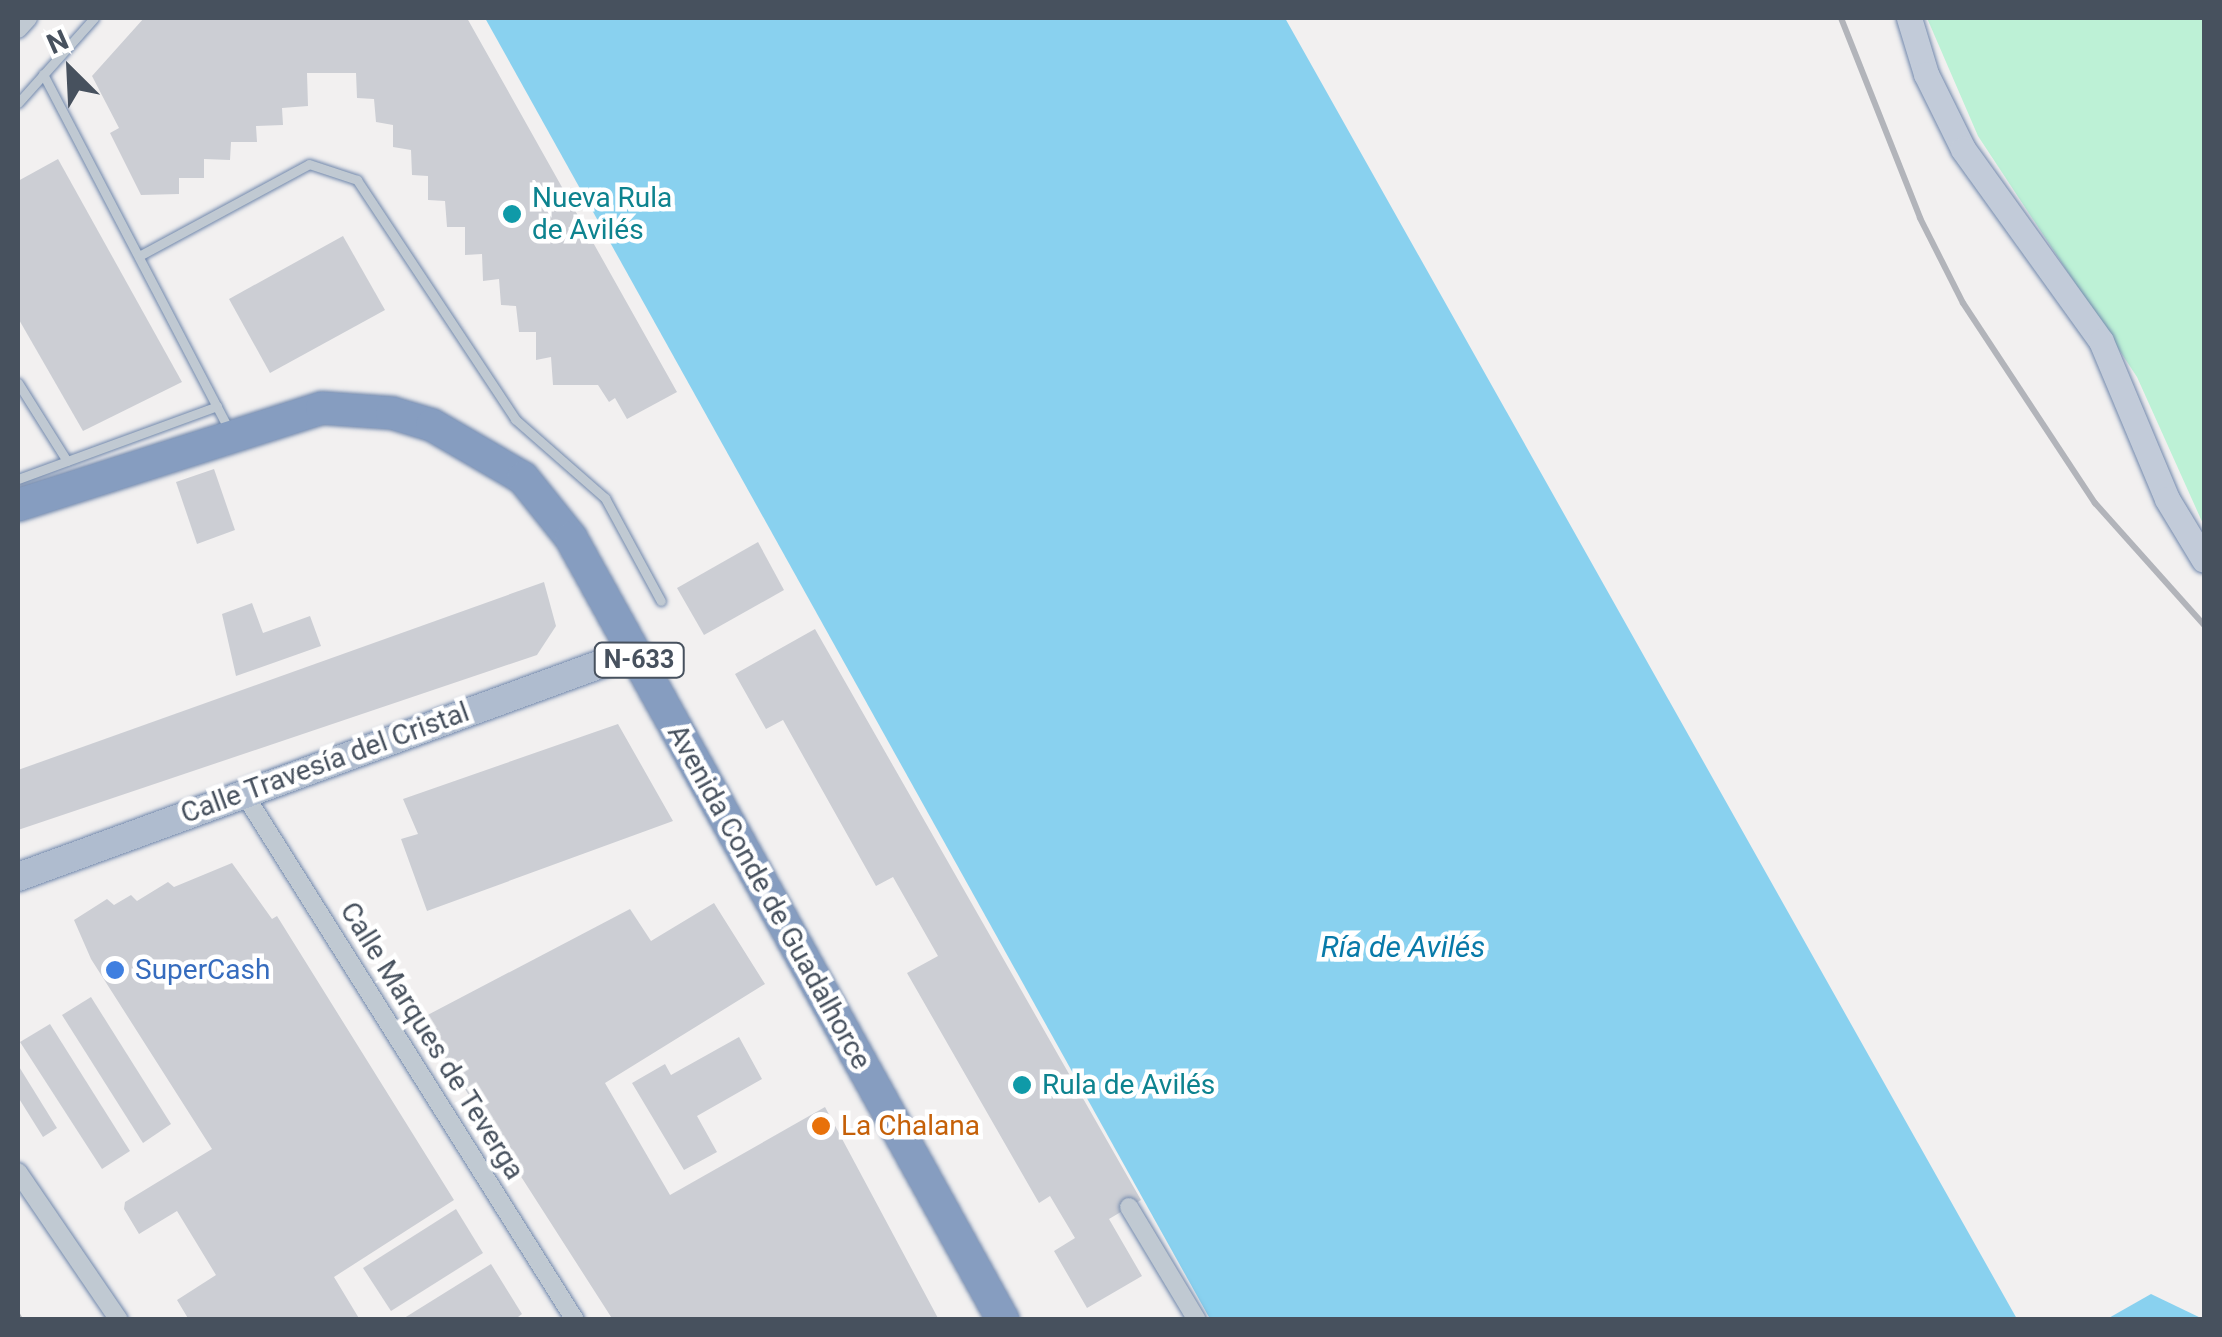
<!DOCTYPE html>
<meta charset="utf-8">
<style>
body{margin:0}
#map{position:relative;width:2222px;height:1337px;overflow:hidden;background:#f2f0f0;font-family:Roboto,sans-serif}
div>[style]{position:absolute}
.green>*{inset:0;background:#bdf1d6}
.water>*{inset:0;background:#89d1ef}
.building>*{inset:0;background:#ccced4}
.roads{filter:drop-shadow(0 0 2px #7188ac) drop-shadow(0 0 2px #7188ac)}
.lane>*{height:9px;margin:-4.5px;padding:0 4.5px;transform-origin:4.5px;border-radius:4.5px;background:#c0c9d2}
.street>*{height:18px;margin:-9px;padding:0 9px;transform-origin:9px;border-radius:9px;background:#c0c9d2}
.secondary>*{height:25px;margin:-12.5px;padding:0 12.5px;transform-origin:12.5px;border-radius:12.5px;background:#c2cbd9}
.primary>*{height:28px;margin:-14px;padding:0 14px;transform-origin:14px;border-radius:14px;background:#afbccf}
.highway>*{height:32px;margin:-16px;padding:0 16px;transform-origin:16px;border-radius:16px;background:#869dc0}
.rail>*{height:6px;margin:-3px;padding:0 3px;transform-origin:3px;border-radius:3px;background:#b2b4ba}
.dots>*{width:28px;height:28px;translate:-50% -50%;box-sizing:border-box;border:5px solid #fff;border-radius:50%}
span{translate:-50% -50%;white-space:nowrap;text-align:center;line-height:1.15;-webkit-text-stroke:9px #fff;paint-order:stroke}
.shield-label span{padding:2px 8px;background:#fff;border:2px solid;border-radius:8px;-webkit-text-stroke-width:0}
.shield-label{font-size:25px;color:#47515e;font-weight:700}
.culture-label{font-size:28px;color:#0d838f}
.left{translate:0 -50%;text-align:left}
.street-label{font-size:28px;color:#47515e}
.shop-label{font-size:28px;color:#366cbe}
.food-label{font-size:28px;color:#c56008}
.water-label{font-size:30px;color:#087aa9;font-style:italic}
.frame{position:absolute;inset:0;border:20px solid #47515e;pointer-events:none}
.north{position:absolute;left:20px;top:20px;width:100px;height:100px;-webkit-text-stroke:8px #fff;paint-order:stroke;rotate:336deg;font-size:28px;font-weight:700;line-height:40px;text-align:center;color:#47515e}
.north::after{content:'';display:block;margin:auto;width:35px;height:45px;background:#47515e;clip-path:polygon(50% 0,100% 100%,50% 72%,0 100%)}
</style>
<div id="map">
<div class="green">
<i style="clip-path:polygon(1927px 18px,2204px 18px,2204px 526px,2137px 377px,1978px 136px)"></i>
</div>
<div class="water">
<i style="clip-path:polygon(485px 18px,1285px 18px,2017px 1319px,1210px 1319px)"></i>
<i style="clip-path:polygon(2151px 1294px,2203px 1319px,2107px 1319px)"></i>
</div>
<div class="building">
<i style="clip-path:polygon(144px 18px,467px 18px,677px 392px,627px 419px,615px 398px,609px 402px,598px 385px,553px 385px,551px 357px,536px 360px,536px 332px,519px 332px,516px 306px,501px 305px,499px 279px,483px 281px,482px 254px,465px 255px,465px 227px,447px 227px,445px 201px,428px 200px,428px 176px,412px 175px,411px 150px,393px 147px,393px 125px,376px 122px,374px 99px,357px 98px,356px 73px,307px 73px,308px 106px,282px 108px,283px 125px,256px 126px,257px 142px,231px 142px,230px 160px,204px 159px,204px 178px,179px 178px,179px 194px,141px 195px,110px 133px,119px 128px,92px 76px)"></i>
<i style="clip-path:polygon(58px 159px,182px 382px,83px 431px,18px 318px,18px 181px)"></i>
<i style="clip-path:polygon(343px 236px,385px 310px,270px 373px,229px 299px)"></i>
<i style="clip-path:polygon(214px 469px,235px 530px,197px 544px,176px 482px)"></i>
<i style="clip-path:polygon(758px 542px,784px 590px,704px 635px,677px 588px)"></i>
<i style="clip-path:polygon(544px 582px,556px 626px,537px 655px,18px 830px,18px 770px)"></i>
<i style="clip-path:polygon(252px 603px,263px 633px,310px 616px,321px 646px,236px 676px,222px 614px)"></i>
<i style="clip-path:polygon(815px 629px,1141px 1200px,1109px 1219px,1142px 1276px,1087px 1308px,1054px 1251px,1075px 1238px,1050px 1196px,1039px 1203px,907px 973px,938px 956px,893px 877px,876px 886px,783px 720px,766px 729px,735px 674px)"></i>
<i style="clip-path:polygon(618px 724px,673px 821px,427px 911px,401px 839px,418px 834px,403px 799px)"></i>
<i style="clip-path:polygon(232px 863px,272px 919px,277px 916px,454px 1200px,334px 1277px,360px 1320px,189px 1320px,177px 1300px,216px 1275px,177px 1211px,139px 1234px,124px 1209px,125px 1202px,212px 1149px,91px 959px,74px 920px,107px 899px,114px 905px,131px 895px,137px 901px,168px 882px,174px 887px)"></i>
<i style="clip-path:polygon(714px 903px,765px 984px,605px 1083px,670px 1195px,825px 1107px,939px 1320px,613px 1320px,420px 1019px,630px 909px,651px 941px)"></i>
<i style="clip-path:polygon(91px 997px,171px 1124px,143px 1143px,62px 1015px)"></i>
<i style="clip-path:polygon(50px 1024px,130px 1151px,102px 1169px,20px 1042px)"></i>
<i style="clip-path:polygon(739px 1037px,762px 1079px,697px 1116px,717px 1152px,684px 1170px,632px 1083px,665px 1064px,671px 1075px)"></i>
<i style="clip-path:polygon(18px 1065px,57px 1128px,43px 1137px,18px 1097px)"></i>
<i style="clip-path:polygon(456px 1209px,483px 1253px,391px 1311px,363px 1268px)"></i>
<i style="clip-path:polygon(491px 1264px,522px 1314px,514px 1320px,401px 1320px)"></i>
</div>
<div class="roads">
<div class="lane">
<i style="left:43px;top:74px;width:399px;rotate:62.4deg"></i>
<i style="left:18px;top:103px;width:114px;rotate:-48.2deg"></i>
<i style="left:139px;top:256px;width:193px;rotate:-28.4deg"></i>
<i style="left:309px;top:164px;width:51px;rotate:18.4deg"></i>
<i style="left:357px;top:180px;width:287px;rotate:56.5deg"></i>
<i style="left:515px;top:419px;width:120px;rotate:41.3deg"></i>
<i style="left:605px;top:498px;width:117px;rotate:61.5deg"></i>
<i style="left:18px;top:383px;width:92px;rotate:57.9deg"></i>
<i style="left:18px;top:479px;width:212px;rotate:-20.1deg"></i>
</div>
<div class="street">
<i style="left:18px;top:29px;width:15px;rotate:-48deg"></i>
<i style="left:243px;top:792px;width:624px;rotate:57.84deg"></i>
<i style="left:18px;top:1172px;width:179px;rotate:55.7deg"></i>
<i style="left:1129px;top:1207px;width:132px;rotate:59deg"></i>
</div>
<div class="secondary">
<i style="left:1909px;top:18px;width:59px;rotate:73.1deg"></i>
<i style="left:1926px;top:74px;width:84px;rotate:63.7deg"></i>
<i style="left:1963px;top:149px;width:236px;rotate:54.3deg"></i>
<i style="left:2101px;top:341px;width:171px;rotate:67.3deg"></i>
<i style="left:2167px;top:499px;width:71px;rotate:58.8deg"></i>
</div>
<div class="primary">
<i style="left:18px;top:877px;width:656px;rotate:-20.07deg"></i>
</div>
<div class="highway">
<i style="left:18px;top:505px;width:319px;rotate:-17.7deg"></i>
<i style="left:322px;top:408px;width:70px;rotate:4.1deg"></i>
<i style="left:392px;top:413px;width:42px;rotate:16.7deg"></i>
<i style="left:432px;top:425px;width:105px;rotate:30.2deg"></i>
<i style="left:523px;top:478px;width:77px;rotate:51.3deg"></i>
<i style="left:571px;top:538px;width:893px;rotate:61.08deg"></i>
</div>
</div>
<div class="rail">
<i style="left:1841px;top:18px;width:215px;rotate:68.4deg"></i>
<i style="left:1920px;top:218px;width:95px;rotate:63.2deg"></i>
<i style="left:1963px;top:303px;width:240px;rotate:56.6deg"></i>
<i style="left:2095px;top:503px;width:164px;rotate:48.2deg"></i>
<i style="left:18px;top:1316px;width:4px;rotate:63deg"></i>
</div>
<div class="dots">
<i style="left:512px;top:214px;background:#0f9aa8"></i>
<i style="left:115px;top:970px;background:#3f7fe0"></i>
<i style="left:1022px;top:1085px;background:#0f9aa8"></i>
<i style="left:821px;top:1126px;background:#e8710a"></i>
</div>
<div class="shield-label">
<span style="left:639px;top:660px">N-633</span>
</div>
<div class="culture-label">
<span class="left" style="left:532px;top:214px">Nueva Rula<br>de Avilés</span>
<span class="left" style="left:1042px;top:1085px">Rula de Avilés</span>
</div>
<div class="street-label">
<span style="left:325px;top:763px;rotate:-20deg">Calle Travesía del Cristal</span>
<span style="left:769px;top:897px;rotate:61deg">Avenida Conde de Guadalhorce</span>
<span style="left:432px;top:1041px;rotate:58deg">Calle Marques de Teverga</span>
</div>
<div class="shop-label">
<span class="left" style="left:135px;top:970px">SuperCash</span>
</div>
<div class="food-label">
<span class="left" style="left:841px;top:1126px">La Chalana</span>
</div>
<div class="water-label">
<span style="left:1403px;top:947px">Ría de Avilés</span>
</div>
<div class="frame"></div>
<div class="north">N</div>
</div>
